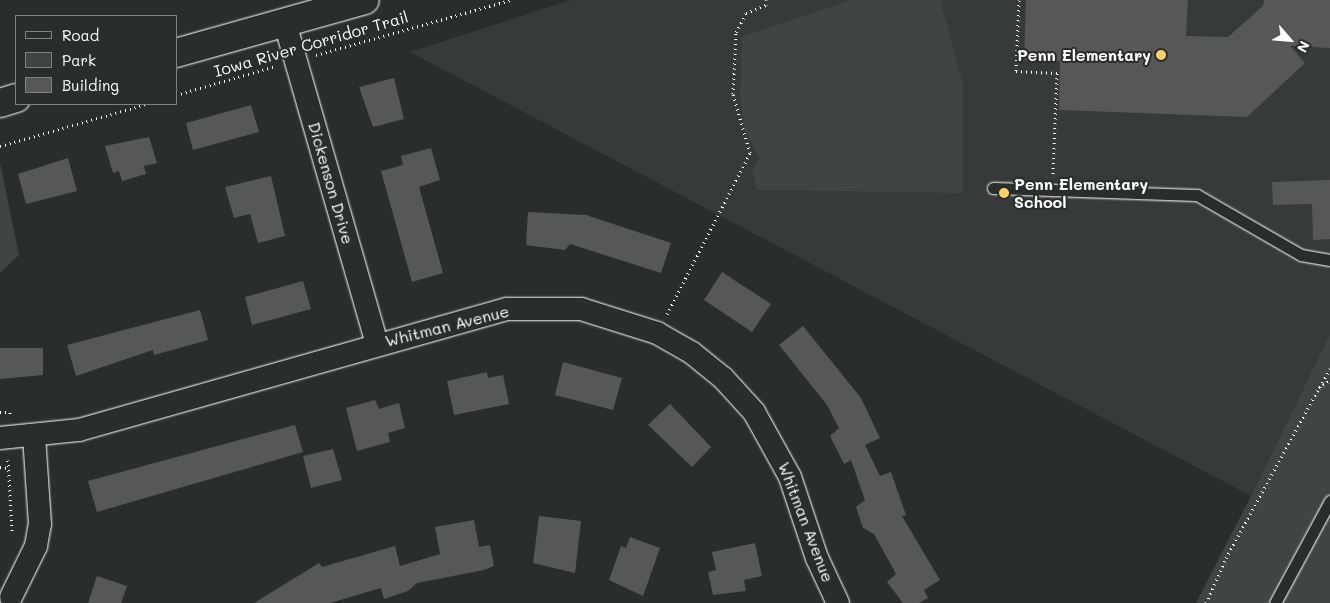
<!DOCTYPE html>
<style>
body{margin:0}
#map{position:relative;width:1330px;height:603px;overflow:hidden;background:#2a2d2e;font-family:Mali,sans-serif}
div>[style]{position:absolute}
.built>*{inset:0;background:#373a3b}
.green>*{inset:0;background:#414445}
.building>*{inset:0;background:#555758}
.path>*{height:3px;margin-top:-1.5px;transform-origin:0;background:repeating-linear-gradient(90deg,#fff 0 1px,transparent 0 5px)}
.roads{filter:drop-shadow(0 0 1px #fff) drop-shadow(0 0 1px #fff)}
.lane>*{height:11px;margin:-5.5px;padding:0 5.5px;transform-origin:5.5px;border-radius:5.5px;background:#2a2d2e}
.street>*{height:22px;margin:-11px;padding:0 11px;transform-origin:11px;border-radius:11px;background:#2a2d2e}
.secondary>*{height:28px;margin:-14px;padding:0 14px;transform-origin:14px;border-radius:14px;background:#2a2d2e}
.dots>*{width:14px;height:14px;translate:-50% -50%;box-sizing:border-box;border:2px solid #2a2d2e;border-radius:50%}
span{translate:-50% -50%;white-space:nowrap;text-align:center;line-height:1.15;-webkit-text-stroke:4px #2a2d2e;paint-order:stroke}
.street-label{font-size:16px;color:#fff}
.poi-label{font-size:16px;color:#fff;font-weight:700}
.right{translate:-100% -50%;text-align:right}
.left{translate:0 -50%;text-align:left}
.legend{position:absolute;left:15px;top:15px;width:162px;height:90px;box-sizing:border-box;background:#2a2d2e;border:1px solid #7f8182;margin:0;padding:6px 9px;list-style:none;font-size:15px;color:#fff}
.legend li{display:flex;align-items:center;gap:10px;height:25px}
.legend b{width:25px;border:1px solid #7f8182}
.north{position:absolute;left:1265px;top:15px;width:50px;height:50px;-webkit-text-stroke:4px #2a2d2e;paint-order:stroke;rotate:117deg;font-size:14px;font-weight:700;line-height:20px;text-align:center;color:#fff}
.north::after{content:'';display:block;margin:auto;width:18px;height:22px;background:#fff;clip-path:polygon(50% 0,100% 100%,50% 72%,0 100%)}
</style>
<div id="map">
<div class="built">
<i style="clip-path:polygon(571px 0,1330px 0,1330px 334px,1251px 496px,410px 52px)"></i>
</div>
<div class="green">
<i style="clip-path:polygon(852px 0,940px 0,963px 85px,963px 193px,757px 190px,752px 170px,760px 159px,745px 130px,740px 97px,742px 37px)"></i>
<i style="clip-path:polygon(0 163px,19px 255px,0 273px)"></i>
<i style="clip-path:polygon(1330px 334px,1330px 603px,1196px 603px,1251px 496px)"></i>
</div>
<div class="building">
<i style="clip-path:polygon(1026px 0,1188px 0,1186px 36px,1228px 37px,1263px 6px,1264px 0,1330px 0,1330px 48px,1290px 46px,1305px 63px,1247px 117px,1059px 110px,1060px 61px,1024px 60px)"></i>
<i style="clip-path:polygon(394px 78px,404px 119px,373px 127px,359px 87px)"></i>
<i style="clip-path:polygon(251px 105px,259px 132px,193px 150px,186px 123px)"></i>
<i style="clip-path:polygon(149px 137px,157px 163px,144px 166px,146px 174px,122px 181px,119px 171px,113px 173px,105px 146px)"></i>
<i style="clip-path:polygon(431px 148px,440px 180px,419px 187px,443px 273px,412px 282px,381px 171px,403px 165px,401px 156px)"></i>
<i style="clip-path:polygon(68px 158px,77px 191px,26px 204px,18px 174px)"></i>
<i style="clip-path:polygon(271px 176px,285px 236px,258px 243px,250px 214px,234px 218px,225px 187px)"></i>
<i style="clip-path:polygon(1330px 180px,1330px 239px,1313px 240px,1312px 204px,1273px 205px,1272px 182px)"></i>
<i style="clip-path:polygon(528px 212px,586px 215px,671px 243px,661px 273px,570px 244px,565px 250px,526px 245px)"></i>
<i style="clip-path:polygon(722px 272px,771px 304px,752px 332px,704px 300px)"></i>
<i style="clip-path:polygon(303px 281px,311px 309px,252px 325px,245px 297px)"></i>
<i style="clip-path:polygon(200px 310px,208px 340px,154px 355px,153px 350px,76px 376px,67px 345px)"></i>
<i style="clip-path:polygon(803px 326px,861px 398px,880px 438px,865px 445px,880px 476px,891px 472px,906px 515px,902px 516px,940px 580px,924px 590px,928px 598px,919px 603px,903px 603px,887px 582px,896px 574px,874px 534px,863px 528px,856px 507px,865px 500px,851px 460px,844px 464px,830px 436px,839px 428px,827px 405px,779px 345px)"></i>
<i style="clip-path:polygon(0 348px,43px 348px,43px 375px,0 379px)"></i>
<i style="clip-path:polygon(563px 362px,622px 378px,613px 410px,555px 395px)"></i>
<i style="clip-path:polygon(487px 372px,488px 378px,503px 375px,509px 404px,454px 415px,447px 381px)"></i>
<i style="clip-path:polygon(375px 400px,379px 409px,399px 403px,405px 428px,388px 433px,390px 442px,357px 451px,346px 408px)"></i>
<i style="clip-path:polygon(670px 404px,711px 447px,692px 467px,648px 425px)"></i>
<i style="clip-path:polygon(295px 425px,303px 452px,97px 512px,88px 481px)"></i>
<i style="clip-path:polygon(333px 449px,342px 480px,311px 488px,303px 456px)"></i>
<i style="clip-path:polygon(539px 516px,581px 521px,575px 573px,533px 563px)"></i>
<i style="clip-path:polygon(474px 520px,479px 547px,490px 545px,494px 566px,484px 570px,417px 583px,408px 591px,384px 599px,381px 588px,330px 603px,254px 603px,319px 563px,322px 567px,395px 546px,400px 566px,440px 554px,435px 527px)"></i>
<i style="clip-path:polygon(630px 537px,660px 548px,643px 596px,609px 580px,621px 546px,626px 548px)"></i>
<i style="clip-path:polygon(755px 543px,762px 576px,744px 580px,746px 591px,713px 595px,708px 572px,716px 570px,712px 552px)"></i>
<i style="clip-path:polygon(97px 576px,127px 586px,121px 603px,88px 603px)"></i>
</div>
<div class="path">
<i style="left:1019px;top:0;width:71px;rotate:92.4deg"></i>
<i style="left:1016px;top:71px;width:41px;rotate:2.8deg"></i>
<i style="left:1057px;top:73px;width:101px;rotate:92.3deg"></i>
<i style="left:316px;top:55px;width:202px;rotate:-15.8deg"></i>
<i style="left:176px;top:95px;width:104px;rotate:-16.2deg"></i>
<i style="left:0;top:146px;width:152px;rotate:-16deg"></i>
<i style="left:667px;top:314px;width:181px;rotate:-62.7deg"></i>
<i style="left:750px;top:153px;width:61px;rotate:-106.1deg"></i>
<i style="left:733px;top:94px;width:62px;rotate:-87.2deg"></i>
<i style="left:736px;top:32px;width:21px;rotate:-62deg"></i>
<i style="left:746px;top:13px;width:22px;rotate:-22deg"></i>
<i style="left:766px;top:5px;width:5px;rotate:-90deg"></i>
<i style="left:1320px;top:387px;width:21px;rotate:-62deg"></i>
<i style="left:0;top:412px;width:10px"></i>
<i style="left:10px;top:412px;width:5px;rotate:90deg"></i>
<i style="left:8px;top:460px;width:71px;rotate:86.8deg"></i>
<i style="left:0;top:467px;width:8px;rotate:7deg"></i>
<i style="left:1206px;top:603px;width:49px;rotate:-66deg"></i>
<i style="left:1226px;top:558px;width:194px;rotate:-61.3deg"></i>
<i style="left:1319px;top:388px;width:14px;rotate:-36deg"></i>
</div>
<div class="roads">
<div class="lane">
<i style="left:993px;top:188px;width:204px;rotate:2deg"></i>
<i style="left:1197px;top:195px;width:120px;rotate:30deg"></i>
<i style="left:1301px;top:255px;width:29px;rotate:10deg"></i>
<i style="left:1275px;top:603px;width:116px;rotate:-61.7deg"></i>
</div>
<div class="street">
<i style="left:285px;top:23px;width:334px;rotate:74deg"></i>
<i style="left:0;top:438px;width:79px;rotate:-5.8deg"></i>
<i style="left:79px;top:430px;width:445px;rotate:-15.8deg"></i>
<i style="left:507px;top:309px;width:74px"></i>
<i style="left:581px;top:309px;width:80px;rotate:17.5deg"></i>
<i style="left:657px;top:333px;width:40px;rotate:29.7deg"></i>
<i style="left:692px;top:353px;width:40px;rotate:39deg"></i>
<i style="left:723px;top:378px;width:46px;rotate:47.6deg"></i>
<i style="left:754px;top:412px;width:74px;rotate:61deg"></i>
<i style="left:790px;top:477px;width:85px;rotate:71.6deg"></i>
<i style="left:817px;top:558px;width:50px;rotate:65deg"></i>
<i style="left:11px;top:597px;width:57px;rotate:-63.9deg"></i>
<i style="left:36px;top:546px;width:22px;rotate:-80deg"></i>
<i style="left:40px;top:524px;width:87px;rotate:-93.9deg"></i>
</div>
<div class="secondary">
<i style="left:176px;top:53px;width:196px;rotate:-15.7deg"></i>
<i style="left:0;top:103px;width:17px;rotate:-17deg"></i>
</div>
</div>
<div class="dots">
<i style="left:1161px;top:55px;background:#ffd166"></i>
<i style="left:1004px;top:193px;background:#ffd166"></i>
</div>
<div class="street-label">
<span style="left:311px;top:44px;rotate:-16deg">Iowa River Corridor Trail</span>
<span style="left:331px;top:183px;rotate:74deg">Dickenson Drive</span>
<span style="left:447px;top:326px;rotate:-14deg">Whitman Avenue</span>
<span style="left:806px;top:522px;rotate:69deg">Whitman Avenue</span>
</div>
<div class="poi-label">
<span class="right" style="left:1151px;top:55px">Penn Elementary</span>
<span class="left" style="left:1014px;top:193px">Penn Elementary<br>School</span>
</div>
<ul class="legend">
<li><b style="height:6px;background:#2a2d2e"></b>Road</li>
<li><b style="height:14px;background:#414445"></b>Park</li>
<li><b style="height:14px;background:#555758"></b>Building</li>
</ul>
<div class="north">N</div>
</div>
